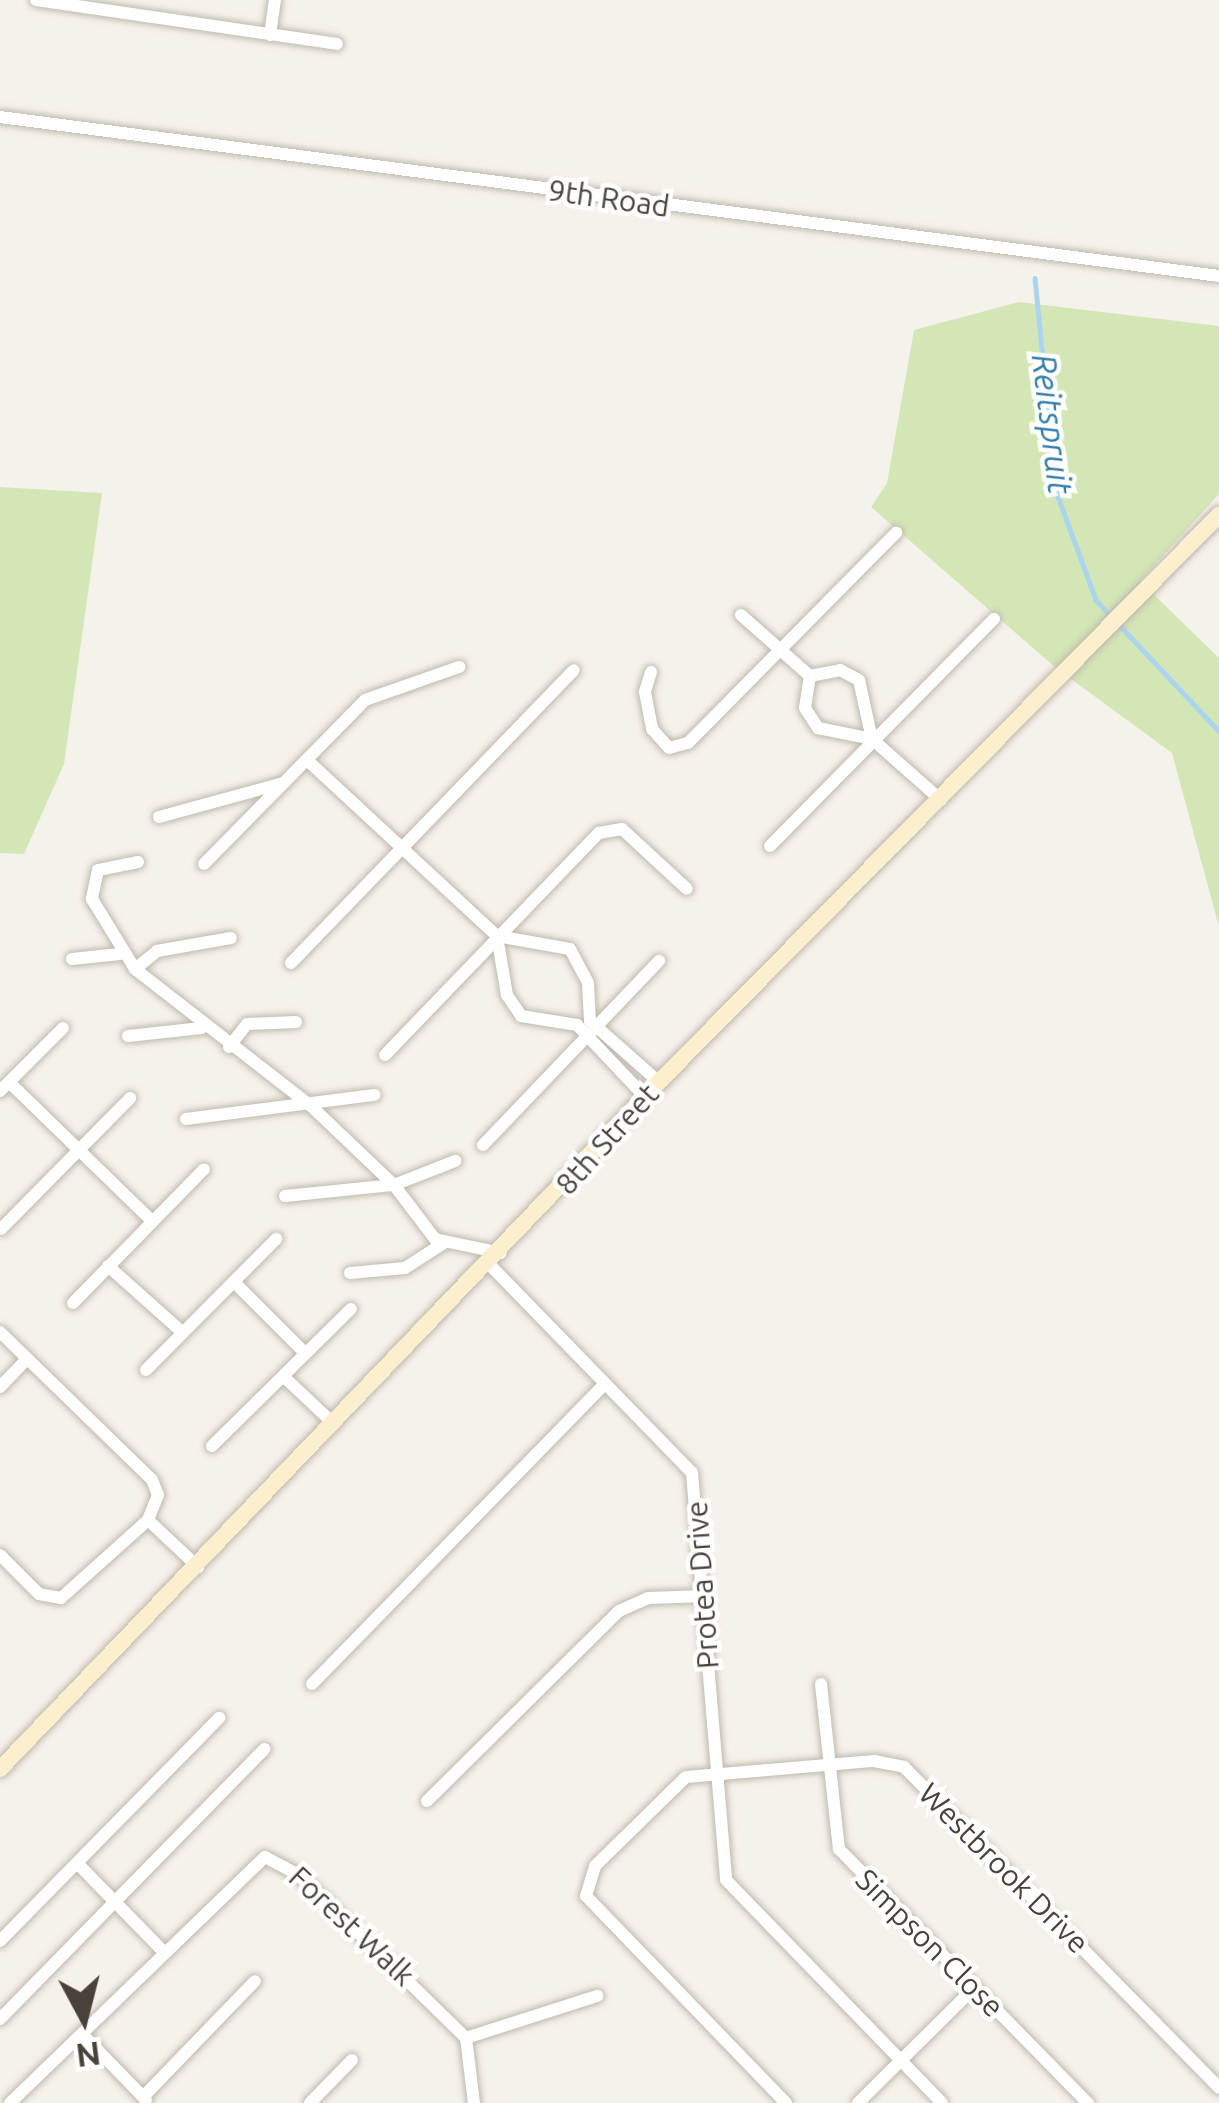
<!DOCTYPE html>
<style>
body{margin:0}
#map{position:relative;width:1219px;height:2103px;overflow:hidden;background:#f5f2eb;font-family:Ubuntu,sans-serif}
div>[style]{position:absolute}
.green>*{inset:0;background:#d3e7b6}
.stream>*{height:4.5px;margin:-2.25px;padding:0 2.25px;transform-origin:2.25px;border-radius:2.25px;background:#abd5ee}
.roads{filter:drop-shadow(0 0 3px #c0b9ae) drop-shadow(0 0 3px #c0b9ae)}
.street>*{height:12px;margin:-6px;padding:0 6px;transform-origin:6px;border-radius:6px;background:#fff}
.secondary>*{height:16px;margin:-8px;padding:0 8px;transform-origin:8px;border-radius:8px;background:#fcefce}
span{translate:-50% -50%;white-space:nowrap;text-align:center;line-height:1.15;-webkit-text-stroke:9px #fff;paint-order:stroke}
.street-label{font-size:30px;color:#494239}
.water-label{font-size:33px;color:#337caa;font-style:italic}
.north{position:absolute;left:24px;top:1959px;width:120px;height:120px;-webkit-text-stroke:9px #fff;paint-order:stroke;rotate:173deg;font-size:33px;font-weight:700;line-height:48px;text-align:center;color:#494239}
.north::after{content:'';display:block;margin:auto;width:42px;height:54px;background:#494239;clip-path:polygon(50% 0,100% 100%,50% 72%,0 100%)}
</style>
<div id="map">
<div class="green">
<i style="clip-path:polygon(1019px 302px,1219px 326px,1219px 494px,1140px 581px,1219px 658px,1219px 927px,1172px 753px,1056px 668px,871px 507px,887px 483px,914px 330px)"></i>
<i style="clip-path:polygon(0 487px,102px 493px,64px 764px,24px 854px,0 853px)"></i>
</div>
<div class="stream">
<i style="left:1035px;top:278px;width:214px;rotate:84.4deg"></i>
<i style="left:1056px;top:491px;width:116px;rotate:69.8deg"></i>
<i style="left:1096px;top:600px;width:180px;rotate:46.8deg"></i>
</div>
<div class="roads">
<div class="street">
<i style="left:36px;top:0;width:304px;rotate:8.3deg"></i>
<i style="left:270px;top:35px;width:35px;rotate:-82deg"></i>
<i style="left:0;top:117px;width:1229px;rotate:7.43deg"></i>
<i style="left:741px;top:615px;width:92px;rotate:41.5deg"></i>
<i style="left:651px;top:672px;width:21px;rotate:107deg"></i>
<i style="left:645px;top:692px;width:38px;rotate:79deg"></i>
<i style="left:652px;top:729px;width:25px;rotate:48deg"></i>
<i style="left:669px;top:748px;width:20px;rotate:-15deg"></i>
<i style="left:688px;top:743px;width:296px;rotate:-45.3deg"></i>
<i style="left:810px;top:676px;width:32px;rotate:99deg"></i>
<i style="left:805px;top:708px;width:24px;rotate:57deg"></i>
<i style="left:818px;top:728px;width:55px;rotate:11.5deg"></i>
<i style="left:872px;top:739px;width:92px;rotate:41.5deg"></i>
<i style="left:810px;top:676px;width:31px;rotate:-11deg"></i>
<i style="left:840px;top:670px;width:21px;rotate:28deg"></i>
<i style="left:859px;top:680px;width:60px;rotate:77.6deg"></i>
<i style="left:307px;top:760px;width:259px;rotate:42.8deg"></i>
<i style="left:497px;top:936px;width:74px;rotate:10.1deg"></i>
<i style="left:570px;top:949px;width:38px;rotate:62deg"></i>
<i style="left:588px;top:983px;width:38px;rotate:87deg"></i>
<i style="left:590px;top:1021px;width:92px;rotate:41.5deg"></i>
<i style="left:159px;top:817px;width:129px;rotate:-15.3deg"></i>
<i style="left:770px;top:846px;width:319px;rotate:-45.4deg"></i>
<i style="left:138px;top:862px;width:41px;rotate:168.7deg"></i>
<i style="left:98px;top:870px;width:30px;rotate:102deg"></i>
<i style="left:92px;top:899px;width:82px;rotate:58.4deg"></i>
<i style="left:135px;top:969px;width:223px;rotate:37.9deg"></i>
<i style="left:311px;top:1106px;width:115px;rotate:43.6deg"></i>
<i style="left:394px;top:1185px;width:68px;rotate:52.8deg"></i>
<i style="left:435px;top:1239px;width:67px;rotate:12deg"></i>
<i style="left:204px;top:864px;width:230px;rotate:-45.5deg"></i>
<i style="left:365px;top:700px;width:100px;rotate:-19.3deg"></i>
<i style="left:497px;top:936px;width:60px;rotate:80.4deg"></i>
<i style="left:507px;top:995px;width:25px;rotate:56deg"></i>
<i style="left:521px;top:1016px;width:57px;rotate:9.1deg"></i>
<i style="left:577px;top:1025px;width:99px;rotate:46.6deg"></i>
<i style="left:72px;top:959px;width:48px;rotate:-5.9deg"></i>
<i style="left:291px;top:963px;width:407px;rotate:-46deg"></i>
<i style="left:135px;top:969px;width:28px;rotate:-39deg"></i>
<i style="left:157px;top:951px;width:75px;rotate:-10deg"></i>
<i style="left:128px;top:1036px;width:74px;rotate:-6.2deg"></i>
<i style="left:229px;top:1047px;width:29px;rotate:-52deg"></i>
<i style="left:247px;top:1024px;width:49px;rotate:-2.3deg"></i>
<i style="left:385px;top:1055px;width:308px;rotate:-46.1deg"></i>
<i style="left:599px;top:833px;width:23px;rotate:-10deg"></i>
<i style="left:622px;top:829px;width:88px;rotate:42.7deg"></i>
<i style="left:9px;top:1082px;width:198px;rotate:44.2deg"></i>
<i style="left:0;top:1091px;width:89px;rotate:-45deg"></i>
<i style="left:186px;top:1119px;width:190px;rotate:-7.3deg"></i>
<i style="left:483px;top:1145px;width:255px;rotate:-46.3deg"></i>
<i style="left:285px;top:1196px;width:110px;rotate:-5.8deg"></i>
<i style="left:394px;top:1185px;width:66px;rotate:-21.5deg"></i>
<i style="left:1px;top:1229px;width:184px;rotate:-45.4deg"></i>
<i style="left:490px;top:1265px;width:290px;rotate:45.8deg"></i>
<i style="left:692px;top:1473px;width:408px;rotate:85.2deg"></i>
<i style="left:726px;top:1880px;width:310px;rotate:45.9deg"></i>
<i style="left:108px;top:1266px;width:98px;rotate:41.7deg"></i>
<i style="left:350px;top:1273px;width:55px;rotate:-5.2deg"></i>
<i style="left:405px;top:1268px;width:46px;rotate:-32.7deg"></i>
<i style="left:234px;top:1282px;width:99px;rotate:45deg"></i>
<i style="left:73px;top:1303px;width:187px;rotate:-45.6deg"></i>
<i style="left:0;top:1332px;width:212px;rotate:44.2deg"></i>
<i style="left:152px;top:1480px;width:16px;rotate:68deg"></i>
<i style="left:158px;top:1495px;width:27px;rotate:112deg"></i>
<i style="left:148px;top:1520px;width:117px;rotate:138.1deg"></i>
<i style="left:61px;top:1598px;width:22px;rotate:-170deg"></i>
<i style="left:39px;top:1594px;width:55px;rotate:-135deg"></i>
<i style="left:146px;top:1370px;width:185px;rotate:-45.2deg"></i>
<i style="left:283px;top:1376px;width:70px;rotate:43.3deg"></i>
<i style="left:0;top:1387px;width:39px;rotate:-46deg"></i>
<i style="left:212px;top:1446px;width:195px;rotate:-44.6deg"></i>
<i style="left:148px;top:1520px;width:69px;rotate:43.2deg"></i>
<i style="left:312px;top:1684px;width:417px;rotate:-45.7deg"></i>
<i style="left:821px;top:1684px;width:166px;rotate:83.8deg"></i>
<i style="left:839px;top:1849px;width:356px;rotate:45.6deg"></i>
<i style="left:427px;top:1801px;width:270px;rotate:-44.7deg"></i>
<i style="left:619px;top:1611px;width:32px;rotate:-24deg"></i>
<i style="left:648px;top:1598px;width:56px;rotate:-2deg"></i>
<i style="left:77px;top:1863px;width:124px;rotate:45.7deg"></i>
<i style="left:0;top:1941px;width:313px;rotate:-45.5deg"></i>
<i style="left:0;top:2019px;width:378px;rotate:-45.6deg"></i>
<i style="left:84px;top:2036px;width:89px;rotate:45.9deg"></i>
<i style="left:466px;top:2038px;width:138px;rotate:-17.8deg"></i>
<i style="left:143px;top:2097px;width:161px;rotate:-46deg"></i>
<i style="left:10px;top:2103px;width:354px;rotate:-44deg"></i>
<i style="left:265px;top:1857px;width:40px;rotate:28deg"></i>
<i style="left:300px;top:1876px;width:232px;rotate:44.3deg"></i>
<i style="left:466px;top:2038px;width:65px;rotate:83deg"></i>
<i style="left:310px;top:2103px;width:60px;rotate:-45.7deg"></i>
<i style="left:786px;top:2103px;width:288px;rotate:-134deg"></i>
<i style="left:586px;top:1896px;width:31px;rotate:-73deg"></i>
<i style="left:595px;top:1866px;width:127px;rotate:-44.4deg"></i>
<i style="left:686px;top:1777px;width:189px;rotate:-4.9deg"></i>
<i style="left:874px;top:1761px;width:31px;rotate:11deg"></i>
<i style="left:904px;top:1767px;width:450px;rotate:45.5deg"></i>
<i style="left:858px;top:2103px;width:163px;rotate:-44.8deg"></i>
</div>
<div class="secondary">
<i style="left:0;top:1769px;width:952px;rotate:-46.19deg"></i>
<i style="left:659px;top:1082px;width:797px;rotate:-45.36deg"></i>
</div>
</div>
<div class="street-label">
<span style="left:609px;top:198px;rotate:8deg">9th Road</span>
<span style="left:607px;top:1139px;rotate:-48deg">8th Street</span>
<span style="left:702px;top:1585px;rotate:-94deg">Protea Drive</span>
<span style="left:1004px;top:1868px;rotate:45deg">Westbrook Drive</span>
<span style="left:352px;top:1926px;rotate:43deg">Forest Walk</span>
<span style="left:930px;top:1943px;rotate:45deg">Simpson Close</span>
</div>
<div class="water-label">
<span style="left:1052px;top:424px;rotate:83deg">Reitspruit</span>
</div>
<div class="north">N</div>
</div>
